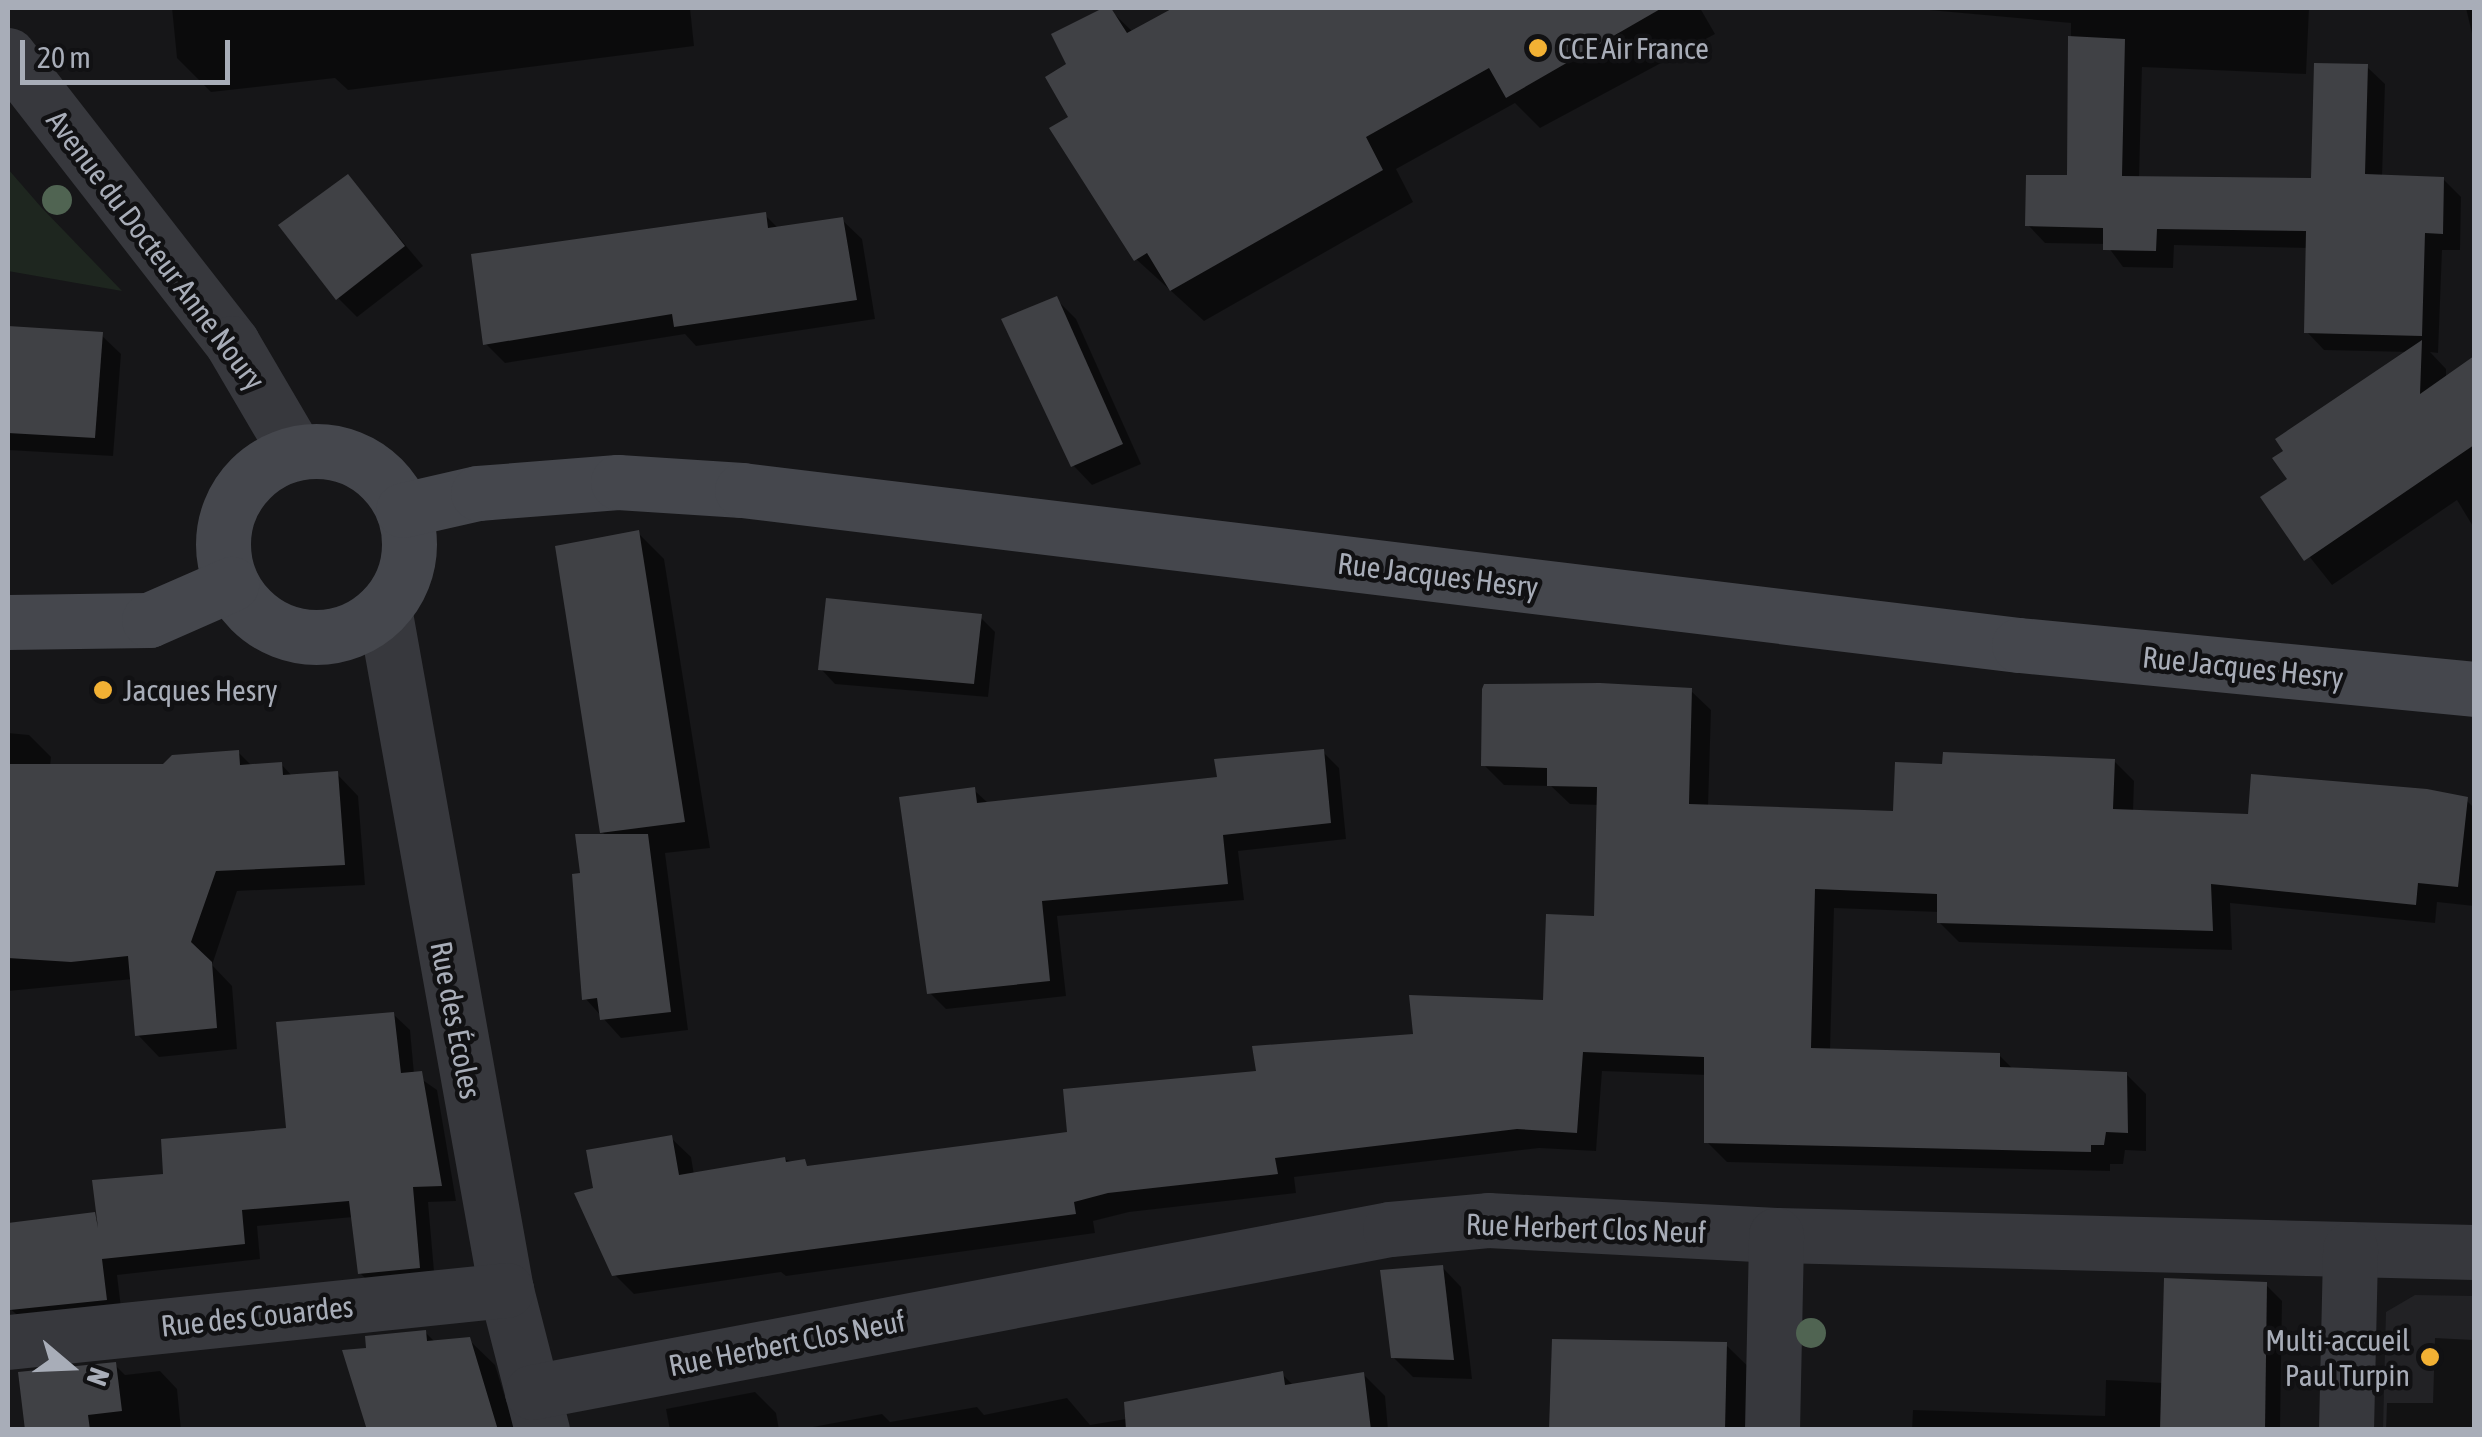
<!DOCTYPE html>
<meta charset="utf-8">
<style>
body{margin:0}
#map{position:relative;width:2482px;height:1437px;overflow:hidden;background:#161618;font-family:"Asap Condensed",sans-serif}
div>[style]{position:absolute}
.built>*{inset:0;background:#222225}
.green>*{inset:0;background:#1e261f}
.shadow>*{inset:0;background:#0007}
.building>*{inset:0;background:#404145}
.street>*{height:55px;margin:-27.5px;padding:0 27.5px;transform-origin:27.5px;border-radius:27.5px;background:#37383d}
.secondary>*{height:55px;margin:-27.5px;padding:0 27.5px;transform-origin:27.5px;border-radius:27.5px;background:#45474d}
.secondary>.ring{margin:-27.5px;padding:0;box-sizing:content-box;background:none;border:55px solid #45474d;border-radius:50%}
.trees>*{width:30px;height:30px;margin:-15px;border-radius:50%;background:#506452}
.dots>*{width:28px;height:28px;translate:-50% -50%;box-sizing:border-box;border:5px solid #111113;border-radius:50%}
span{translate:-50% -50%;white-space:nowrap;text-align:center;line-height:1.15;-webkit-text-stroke:9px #111113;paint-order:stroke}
.poi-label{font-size:30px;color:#a8adb8}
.left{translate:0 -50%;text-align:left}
.right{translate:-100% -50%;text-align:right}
.street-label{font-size:30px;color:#a8adb8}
.frame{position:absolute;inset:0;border:10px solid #a8adb8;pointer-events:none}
.north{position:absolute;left:20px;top:1317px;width:100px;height:100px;-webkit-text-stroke:8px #111113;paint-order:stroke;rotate:109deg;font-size:28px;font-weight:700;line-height:40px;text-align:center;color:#a8adb8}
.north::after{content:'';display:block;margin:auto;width:35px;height:45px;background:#a8adb8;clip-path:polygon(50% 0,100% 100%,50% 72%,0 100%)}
.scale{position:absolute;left:20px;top:40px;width:210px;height:45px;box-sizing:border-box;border:5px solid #a8adb8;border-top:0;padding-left:12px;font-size:30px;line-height:35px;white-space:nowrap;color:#a8adb8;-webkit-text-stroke:8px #111113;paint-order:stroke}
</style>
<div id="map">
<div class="built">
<i style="clip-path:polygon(2415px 1295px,2474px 1296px,2474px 1429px,2383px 1429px,2386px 1312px)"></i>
</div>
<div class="green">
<i style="clip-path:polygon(8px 169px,41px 207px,122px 291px,8px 271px)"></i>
</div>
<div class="shadow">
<i style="clip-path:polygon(172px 8px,690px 8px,694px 46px,348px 90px,335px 78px,211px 92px,177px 58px)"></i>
<i style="clip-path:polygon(1108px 8px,1134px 33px,1178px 8px,1351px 8px,1382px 28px,1428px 8px,1700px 8px,1715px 34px,1540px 128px,1515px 103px,1396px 169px,1413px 202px,1204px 321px,1136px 259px,1071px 118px,1070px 65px,1054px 35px)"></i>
<i style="clip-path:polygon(1907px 8px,2309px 8px,2306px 74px,2142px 67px,2139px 178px,2313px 180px,2367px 67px,2385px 84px,2382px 177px,2443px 179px,2461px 197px,2460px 250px,2442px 250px,2438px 353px,2430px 352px,2446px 369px,2446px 379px,2474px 359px,2474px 528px,2457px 500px,2332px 585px,2263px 498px,2291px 480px,2409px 352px,2324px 350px,2307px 332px,2308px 248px,2174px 245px,2173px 268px,2123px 267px,2106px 244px,2045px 243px,2028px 225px,2070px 178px,2071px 23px)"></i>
<i style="clip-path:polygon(2466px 8px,2474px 8px,2474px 42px)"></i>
<i style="clip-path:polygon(348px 177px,423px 266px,357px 317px,338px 298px)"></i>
<i style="clip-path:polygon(765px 215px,779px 229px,842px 220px,862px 239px,875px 319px,696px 346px,685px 334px,505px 363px,486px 344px)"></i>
<i style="clip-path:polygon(1056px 299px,1076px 319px,1141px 464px,1092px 485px,1073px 465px)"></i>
<i style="clip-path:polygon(8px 329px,101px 335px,121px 354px,113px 456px,8px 450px)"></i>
<i style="clip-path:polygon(638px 533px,664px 559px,710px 848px,665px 853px,688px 1030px,621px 1038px,585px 998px,583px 875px,607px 836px,602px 832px)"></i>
<i style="clip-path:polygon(980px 617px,995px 632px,988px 697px,835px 684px,821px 669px)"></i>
<i style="clip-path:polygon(1691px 691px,1711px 710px,1708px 807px,1895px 813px,1945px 766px,2114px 761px,2134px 781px,2133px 812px,2250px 817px,2466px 800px,2474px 808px,2474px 906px,2437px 902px,2435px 923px,2230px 903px,2232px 950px,1959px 942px,1939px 922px,1939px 912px,1834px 908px,1830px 1051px,1999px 1055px,2014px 1070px,2126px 1074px,2146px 1094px,2146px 1151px,2125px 1150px,2123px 1164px,2110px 1164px,2110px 1171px,1727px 1162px,1707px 1142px,1707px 1075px,1602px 1071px,1596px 1151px,1539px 1148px,1294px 1177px,1296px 1193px,1129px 1212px,1093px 1221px,1095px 1233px,786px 1276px,781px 1272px,634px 1294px,614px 1274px,596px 1190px,671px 1138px,691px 1157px,694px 1175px,784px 1159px,811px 1168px,1070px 1134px,1259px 1073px,1545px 1002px,1596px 919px,1599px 805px,1570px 804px,1551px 786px,1504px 785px,1484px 765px)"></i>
<i style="clip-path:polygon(8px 733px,29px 735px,51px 757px,50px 767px,164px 766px,238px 752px,252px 766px,281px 764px,293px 777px,337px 774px,358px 796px,365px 885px,237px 891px,212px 965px,232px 986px,237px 1049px,159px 1057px,138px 1035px,133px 979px,8px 991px)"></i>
<i style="clip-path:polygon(1323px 752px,1339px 768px,1346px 839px,1238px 851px,1244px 900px,1057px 916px,1066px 996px,946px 1009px,930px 993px,974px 790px,989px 804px,1220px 780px)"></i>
<i style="clip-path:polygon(393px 1014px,410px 1030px,414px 1074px,437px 1090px,456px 1201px,428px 1202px,435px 1283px,376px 1289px,360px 1273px,353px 1217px,257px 1226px,260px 1259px,117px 1275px,122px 1316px,29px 1325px,8px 1307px,8px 1225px,99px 1219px,166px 1176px,289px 1131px)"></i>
<i style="clip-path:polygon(1442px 1267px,1461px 1287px,1472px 1379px,1413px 1377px,1393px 1357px)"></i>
<i style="clip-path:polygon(2266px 1285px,2282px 1301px,2280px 1430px,1912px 1430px,1913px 1410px,2105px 1416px,2106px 1380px,2164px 1383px)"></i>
<i style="clip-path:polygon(425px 1332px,436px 1343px,469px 1340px,495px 1365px,515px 1430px,368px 1430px,369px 1350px)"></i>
<i style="clip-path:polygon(2435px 1338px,2474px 1340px,2474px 1430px,2386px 1430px,2387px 1403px,2433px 1403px)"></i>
<i style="clip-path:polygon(1726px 1345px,1760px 1378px,1758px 1430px,1552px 1430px)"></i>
<i style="clip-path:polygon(115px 1365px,125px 1375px,160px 1371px,177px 1389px,181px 1430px,28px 1430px)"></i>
<i style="clip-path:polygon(1282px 1374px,1294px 1386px,1364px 1375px,1385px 1396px,1388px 1430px,797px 1430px,882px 1414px,890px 1422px,977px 1407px,984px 1415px,1067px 1398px,1090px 1425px,1192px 1408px)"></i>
<i style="clip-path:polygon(755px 1392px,776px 1413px,779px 1430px,670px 1430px,666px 1409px)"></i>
</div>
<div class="building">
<i style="clip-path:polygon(1103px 8px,1111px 8px,1127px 33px,1173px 8px,1662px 8px,1506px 98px,1489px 68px,1366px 137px,1383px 170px,1170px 291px,1147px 253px,1134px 261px,1049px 128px,1068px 117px,1045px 77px,1066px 64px,1051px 34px)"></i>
<i style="clip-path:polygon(2068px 36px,2125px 39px,2122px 176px,2311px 178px,2314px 63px,2368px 64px,2365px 174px,2444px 177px,2443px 234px,2425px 233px,2422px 336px,2304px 333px,2306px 231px,2157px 229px,2156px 251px,2103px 250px,2103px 228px,2025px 226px,2026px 175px,2067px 175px)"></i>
<i style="clip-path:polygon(348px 174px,405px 246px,336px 300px,278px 225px)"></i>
<i style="clip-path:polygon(766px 212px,768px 228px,843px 217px,857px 300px,674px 327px,672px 314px,483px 345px,471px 254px)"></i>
<i style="clip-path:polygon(1057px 296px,1123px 444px,1071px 467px,1001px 319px)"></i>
<i style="clip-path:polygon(8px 326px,103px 332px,95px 438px,8px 433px)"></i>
<i style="clip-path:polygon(2422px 340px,2420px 394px,2474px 356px,2474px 445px,2304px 561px,2260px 497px,2287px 479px,2272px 458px,2283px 451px,2275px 439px)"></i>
<i style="clip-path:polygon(639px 530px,685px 822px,600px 833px,555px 546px)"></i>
<i style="clip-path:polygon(826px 598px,982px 614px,974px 684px,818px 670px)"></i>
<i style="clip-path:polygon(1600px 683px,1692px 688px,1689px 804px,1893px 811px,1895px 762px,1942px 764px,1943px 752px,2115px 759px,2113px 809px,2248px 814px,2251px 774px,2427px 789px,2468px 797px,2458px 887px,2418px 883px,2416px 905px,2211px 884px,2213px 931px,1937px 923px,1937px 894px,1815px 889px,1811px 1048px,2000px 1053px,2000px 1067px,2127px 1072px,2128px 1133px,2106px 1132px,2104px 1145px,2091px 1145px,2091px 1152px,1704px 1143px,1704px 1057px,1583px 1052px,1577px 1133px,1517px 1129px,1275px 1158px,1278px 1174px,1108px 1193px,1074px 1202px,1076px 1214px,612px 1276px,574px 1193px,593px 1188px,586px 1150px,672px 1135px,679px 1175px,785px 1157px,786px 1162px,805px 1159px,807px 1166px,1067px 1132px,1063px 1089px,1256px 1071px,1252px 1046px,1413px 1034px,1409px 995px,1543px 1000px,1546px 914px,1594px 916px,1597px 787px,1547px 786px,1547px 768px,1481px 766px,1482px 689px,1484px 684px)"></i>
<i style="clip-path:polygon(1324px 749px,1331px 823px,1223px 835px,1228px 884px,1042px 901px,1050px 981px,927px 994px,899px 797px,975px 787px,977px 803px,1217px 777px,1214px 759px)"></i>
<i style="clip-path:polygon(239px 750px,240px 765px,282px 762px,283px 775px,338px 771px,345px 865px,216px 871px,191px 942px,212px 962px,217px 1028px,135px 1036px,128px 956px,71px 962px,8px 958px,8px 764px,163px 764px,172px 755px)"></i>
<i style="clip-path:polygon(575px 834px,648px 834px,671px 1012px,600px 1020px,597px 998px,582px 1000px,572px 874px,580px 873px)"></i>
<i style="clip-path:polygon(394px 1012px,401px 1073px,422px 1071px,442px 1186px,413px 1187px,420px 1268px,358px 1274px,349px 1201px,242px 1210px,245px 1244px,102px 1259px,107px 1300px,10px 1310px,8px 1223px,95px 1212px,98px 1228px,92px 1180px,163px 1174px,161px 1139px,286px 1128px,276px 1022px)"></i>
<i style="clip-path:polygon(1443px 1265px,1454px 1360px,1391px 1358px,1380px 1270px)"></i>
<i style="clip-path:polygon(2164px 1278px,2267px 1282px,2265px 1430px,2160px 1430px)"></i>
<i style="clip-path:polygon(426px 1330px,427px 1341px,470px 1337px,498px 1430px,367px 1430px,342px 1350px,366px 1348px,365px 1336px)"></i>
<i style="clip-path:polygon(1552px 1339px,1727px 1342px,1725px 1430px,1549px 1430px)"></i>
<i style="clip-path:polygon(116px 1362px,122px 1411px,88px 1415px,90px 1430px,25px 1430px,18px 1372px)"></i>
<i style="clip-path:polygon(1283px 1371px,1285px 1385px,1364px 1372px,1371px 1430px,1126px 1430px,1124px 1402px)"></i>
</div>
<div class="street">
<i style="left:8px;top:55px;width:365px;rotate:52.1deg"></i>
<i style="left:232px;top:343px;width:126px;rotate:59.6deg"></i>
<i style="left:384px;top:608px;width:693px;rotate:79.86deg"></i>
<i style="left:506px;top:1290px;width:145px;rotate:75.6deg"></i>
<i style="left:8px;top:1342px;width:501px;rotate:-5.96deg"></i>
<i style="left:532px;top:1392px;width:873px;rotate:-10.76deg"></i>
<i style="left:1390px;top:1229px;width:98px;rotate:-5.2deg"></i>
<i style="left:1488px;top:1220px;width:288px;rotate:3deg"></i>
<i style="left:1776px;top:1235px;width:698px;rotate:1.4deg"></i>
<i style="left:1772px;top:1430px;width:195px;rotate:-88.8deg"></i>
<i style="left:2346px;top:1430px;width:181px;rotate:-88.7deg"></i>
</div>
<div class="secondary">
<i class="ring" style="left:223px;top:451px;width:131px;height:131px"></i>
<i style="left:403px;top:510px;width:77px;rotate:-12.8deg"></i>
<i style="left:478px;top:493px;width:140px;rotate:-4.5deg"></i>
<i style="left:618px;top:482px;width:124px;rotate:3.7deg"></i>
<i style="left:742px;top:490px;width:1286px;rotate:6.92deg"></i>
<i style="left:2019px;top:645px;width:457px;rotate:5.5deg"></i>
<i style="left:8px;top:622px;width:141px;rotate:-0.8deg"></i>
<i style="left:149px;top:620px;width:90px;rotate:-23.7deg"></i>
</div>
<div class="trees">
<i style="left:57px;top:200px"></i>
<i style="left:1811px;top:1333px"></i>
</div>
<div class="dots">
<i style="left:1538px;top:48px;background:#f2b134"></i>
<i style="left:103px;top:690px;background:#f2b134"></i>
<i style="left:2430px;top:1357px;background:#f2b134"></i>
</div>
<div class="poi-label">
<span class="left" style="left:1558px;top:48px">CCE Air France</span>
<span class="left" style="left:123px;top:690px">Jacques Hesry</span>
<span class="right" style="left:2410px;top:1357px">Multi-accueil<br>Paul Turpin</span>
</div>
<div class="street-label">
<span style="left:156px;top:250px;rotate:53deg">Avenue du Docteur Anne Noury</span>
<span style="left:1438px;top:575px;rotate:7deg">Rue Jacques Hesry</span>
<span style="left:2243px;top:667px;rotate:6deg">Rue Jacques Hesry</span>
<span style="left:456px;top:1020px;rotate:79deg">Rue des Écoles</span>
<span style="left:1586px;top:1228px;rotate:2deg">Rue Herbert Clos Neuf</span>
<span style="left:257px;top:1316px;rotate:-6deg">Rue des Couardes</span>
<span style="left:787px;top:1343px;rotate:-11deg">Rue Herbert Clos Neuf</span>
</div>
<div class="frame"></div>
<div class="north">N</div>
<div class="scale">20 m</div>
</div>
